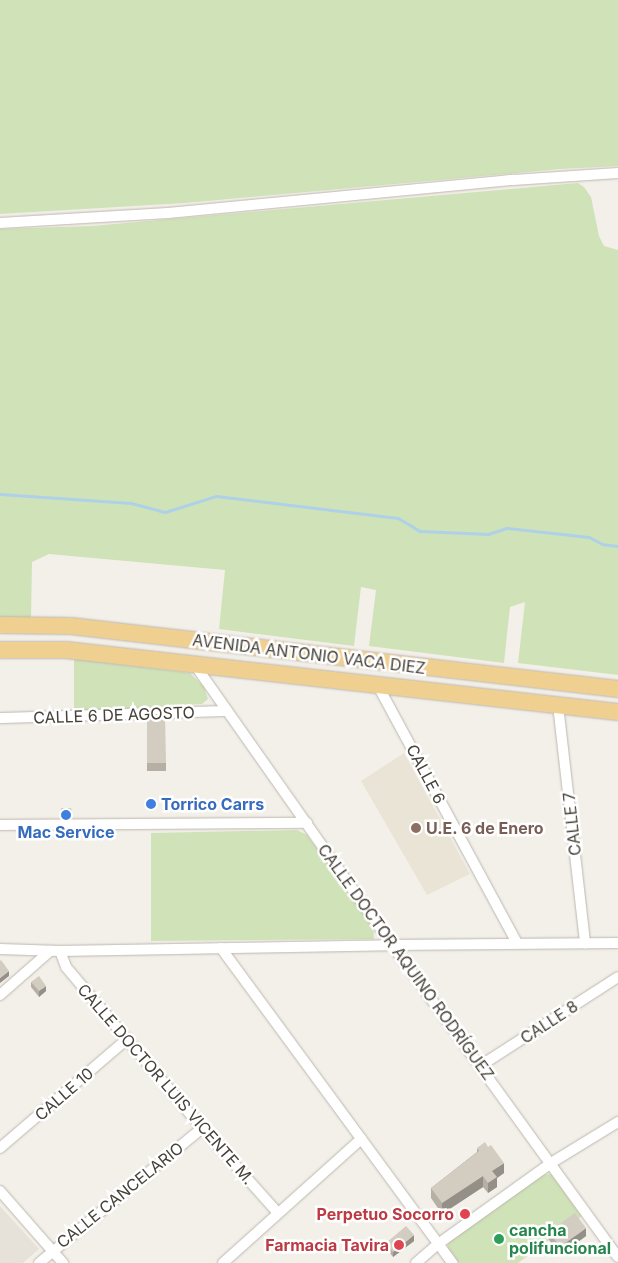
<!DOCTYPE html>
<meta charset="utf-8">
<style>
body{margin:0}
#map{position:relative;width:618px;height:1263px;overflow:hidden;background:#f3f0ea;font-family:Inter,sans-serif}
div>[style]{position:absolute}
.residential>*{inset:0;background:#e6e2d9}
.education>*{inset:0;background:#eae4d6}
.green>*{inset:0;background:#d0e2b8}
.stream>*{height:3px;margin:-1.5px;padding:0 1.5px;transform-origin:1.5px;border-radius:1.5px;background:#aed1e8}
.roads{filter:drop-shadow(0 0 1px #bdb7ae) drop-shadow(0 0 1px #bdb7ae)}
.minor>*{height:10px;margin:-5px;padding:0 5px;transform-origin:5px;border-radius:5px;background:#fff}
.trunk>*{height:16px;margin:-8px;padding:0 8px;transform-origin:8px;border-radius:8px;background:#f0d090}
.wall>*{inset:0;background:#b5afa6}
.shaded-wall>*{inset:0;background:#948f87}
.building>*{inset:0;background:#d3ccc1}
.dots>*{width:14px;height:14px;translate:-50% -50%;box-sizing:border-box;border:2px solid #fff;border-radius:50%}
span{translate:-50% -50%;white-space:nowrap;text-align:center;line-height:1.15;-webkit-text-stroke:5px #fff;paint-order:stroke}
.street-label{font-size:16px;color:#464139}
.shop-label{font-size:16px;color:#366cbe;font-weight:700}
.left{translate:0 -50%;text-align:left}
.education-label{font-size:16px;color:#785e54;font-weight:700}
.health-label{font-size:16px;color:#be3a42;font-weight:700}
.right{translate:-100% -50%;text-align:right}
.leisure-label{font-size:16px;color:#27864d;font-weight:700}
</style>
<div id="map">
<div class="residential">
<i style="clip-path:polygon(0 1206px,39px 1249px,23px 1263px,0 1263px)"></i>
</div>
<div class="education">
<i style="clip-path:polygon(404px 753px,470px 874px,427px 895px,361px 781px)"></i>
</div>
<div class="green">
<i style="clip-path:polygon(0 0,618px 0,618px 166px,560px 169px,185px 203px,0 214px)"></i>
<i style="clip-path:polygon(578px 183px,584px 187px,591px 197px,599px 236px,604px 246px,618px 250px,618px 675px,518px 663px,525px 602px,510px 607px,504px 663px,369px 646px,376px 590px,361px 587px,354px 646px,219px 629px,225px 570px,49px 554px,32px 562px,31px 618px,0 617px,0 229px,92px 226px)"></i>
<i style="clip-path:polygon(74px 659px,190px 673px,204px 687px,208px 699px,202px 704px,74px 711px)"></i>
<i style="clip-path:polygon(297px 830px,307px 835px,373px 925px,374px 939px,151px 941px,151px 833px)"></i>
<i style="clip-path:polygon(551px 1174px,582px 1216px,518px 1263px,459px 1263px,448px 1248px,448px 1241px,542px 1175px)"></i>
</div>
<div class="stream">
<i style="left:0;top:494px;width:131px;rotate:3.9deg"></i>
<i style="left:131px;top:503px;width:35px;rotate:15deg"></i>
<i style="left:165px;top:512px;width:53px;rotate:-17.4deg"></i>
<i style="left:216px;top:496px;width:183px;rotate:6.9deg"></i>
<i style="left:398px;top:518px;width:26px;rotate:31deg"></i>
<i style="left:420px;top:531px;width:68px;rotate:2.5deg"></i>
<i style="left:488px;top:534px;width:20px;rotate:-18deg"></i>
<i style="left:507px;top:528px;width:82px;rotate:6.3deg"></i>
<i style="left:589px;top:537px;width:15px;rotate:28deg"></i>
<i style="left:602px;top:544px;width:16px;rotate:7deg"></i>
</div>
<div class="roads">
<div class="minor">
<i style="left:0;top:223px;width:168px;rotate:-3.4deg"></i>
<i style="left:168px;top:213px;width:347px;rotate:-5.5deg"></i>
<i style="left:513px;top:180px;width:105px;rotate:-3.8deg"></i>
<i style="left:195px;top:665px;width:342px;rotate:54.9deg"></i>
<i style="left:392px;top:945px;width:385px;rotate:54.1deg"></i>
<i style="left:377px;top:684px;width:294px;rotate:61.6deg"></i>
<i style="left:558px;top:705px;width:240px;rotate:83.5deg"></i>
<i style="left:0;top:718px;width:227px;rotate:-1.8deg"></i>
<i style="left:0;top:825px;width:307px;rotate:-0.4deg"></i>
<i style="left:221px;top:948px;width:391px;rotate:53.7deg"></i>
<i style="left:0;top:949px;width:60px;rotate:1.9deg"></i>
<i style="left:60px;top:951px;width:332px;rotate:-1deg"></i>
<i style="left:392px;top:945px;width:226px;rotate:-0.5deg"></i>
<i style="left:60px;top:951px;width:17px;rotate:69deg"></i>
<i style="left:66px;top:967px;width:211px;rotate:49.8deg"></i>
<i style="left:202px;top:1128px;width:114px;rotate:48.2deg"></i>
<i style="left:0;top:995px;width:67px;rotate:-41.3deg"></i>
<i style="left:480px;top:1066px;width:164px;rotate:-32.8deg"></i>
<i style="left:0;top:1148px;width:167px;rotate:-40.6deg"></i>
<i style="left:0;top:1191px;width:96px;rotate:48.8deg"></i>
<i style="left:39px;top:1263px;width:212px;rotate:-39.6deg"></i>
<i style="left:223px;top:1263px;width:186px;rotate:-41.9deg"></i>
<i style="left:416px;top:1263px;width:29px;rotate:-41deg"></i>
<i style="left:438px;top:1244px;width:139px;rotate:-35.6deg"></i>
<i style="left:551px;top:1163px;width:79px;rotate:-31.5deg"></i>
</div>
<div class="trunk">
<i style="left:0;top:625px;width:71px;rotate:0.8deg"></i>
<i style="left:71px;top:626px;width:551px;rotate:6.57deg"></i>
<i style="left:0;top:650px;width:66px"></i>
<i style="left:66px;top:650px;width:555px;rotate:6.41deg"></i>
</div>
</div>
<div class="wall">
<i style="clip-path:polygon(147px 714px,166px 763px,166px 771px,147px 771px)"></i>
<i style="clip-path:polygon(61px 808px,71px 808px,72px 818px,61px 818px)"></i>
<i style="clip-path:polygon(31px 982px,46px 991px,39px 997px,31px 987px)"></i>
<i style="clip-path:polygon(477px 1148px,504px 1173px,497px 1178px,497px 1187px,488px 1193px,483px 1187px,442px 1214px,431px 1198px,431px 1188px,477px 1152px)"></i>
<i style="clip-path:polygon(549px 1232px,586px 1236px,560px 1255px,549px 1240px)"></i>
<i style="clip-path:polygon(414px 1241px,393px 1257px,386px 1248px,386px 1243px)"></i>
</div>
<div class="shaded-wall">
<i style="clip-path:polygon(9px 971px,9px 976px,0 983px,0 978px)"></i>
<i style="clip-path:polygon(46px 986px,46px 991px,39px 997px,39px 991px)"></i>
<i style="clip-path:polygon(504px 1163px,504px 1173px,497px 1178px,497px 1187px,488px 1193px,488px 1183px,492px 1171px)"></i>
<i style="clip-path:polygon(483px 1176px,483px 1187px,442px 1214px,442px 1203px)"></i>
<i style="clip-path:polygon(586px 1228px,586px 1236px,560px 1255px,560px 1247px)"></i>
<i style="clip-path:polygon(414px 1235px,414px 1241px,393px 1257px,393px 1252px)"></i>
</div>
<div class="building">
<i style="clip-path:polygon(147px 714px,165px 714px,166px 763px,147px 763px)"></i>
<i style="clip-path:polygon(61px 808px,71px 808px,72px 815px,61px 815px)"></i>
<i style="clip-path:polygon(1px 960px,9px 971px,0 978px,0 961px)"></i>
<i style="clip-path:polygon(39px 976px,46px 986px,39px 991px,31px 982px)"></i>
<i style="clip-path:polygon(485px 1142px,488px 1147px,491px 1145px,504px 1163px,492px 1171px,497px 1177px,488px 1183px,483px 1176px,442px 1203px,431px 1188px,479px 1151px,477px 1148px)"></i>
<i style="clip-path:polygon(575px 1213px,586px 1228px,560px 1247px,549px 1232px)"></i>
<i style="clip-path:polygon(406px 1226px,414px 1235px,393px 1252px,386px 1243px)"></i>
</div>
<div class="dots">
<i style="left:151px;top:804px;background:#3f7fe0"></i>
<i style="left:66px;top:815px;background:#3f7fe0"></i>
<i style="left:416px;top:828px;background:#8d6e63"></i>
<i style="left:465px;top:1214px;background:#e0444e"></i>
<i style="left:499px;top:1239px;background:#2e9e5b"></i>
<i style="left:399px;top:1245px;background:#e0444e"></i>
</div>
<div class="street-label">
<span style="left:309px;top:654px;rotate:7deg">AVENIDA ANTONIO VACA DIEZ</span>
<span style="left:114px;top:715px;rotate:-2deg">CALLE 6 DE AGOSTO</span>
<span style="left:426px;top:774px;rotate:62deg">CALLE 6</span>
<span style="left:572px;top:824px;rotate:-96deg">CALLE 7</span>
<span style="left:406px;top:962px;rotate:54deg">CALLE DOCTOR AQUINO RODRÍGUEZ</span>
<span style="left:549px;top:1022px;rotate:-33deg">CALLE 8</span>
<span style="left:166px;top:1084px;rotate:49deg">CALLE DOCTOR LUIS VICENTE M.</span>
<span style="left:64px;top:1094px;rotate:-41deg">CALLE 10</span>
<span style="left:120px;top:1195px;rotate:-39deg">CALLE CANCELARIO</span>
</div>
<div class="shop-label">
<span class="left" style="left:161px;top:804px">Torrico Carrs</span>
<span style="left:66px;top:832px">Mac Service</span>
</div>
<div class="education-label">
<span class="left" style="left:426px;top:828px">U.E. 6 de Enero</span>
</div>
<div class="health-label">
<span class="right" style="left:454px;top:1214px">Perpetuo Socorro</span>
<span class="right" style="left:389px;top:1245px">Farmacia Tavira</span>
</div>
<div class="leisure-label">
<span class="left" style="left:509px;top:1239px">cancha<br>polifuncional</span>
</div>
</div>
